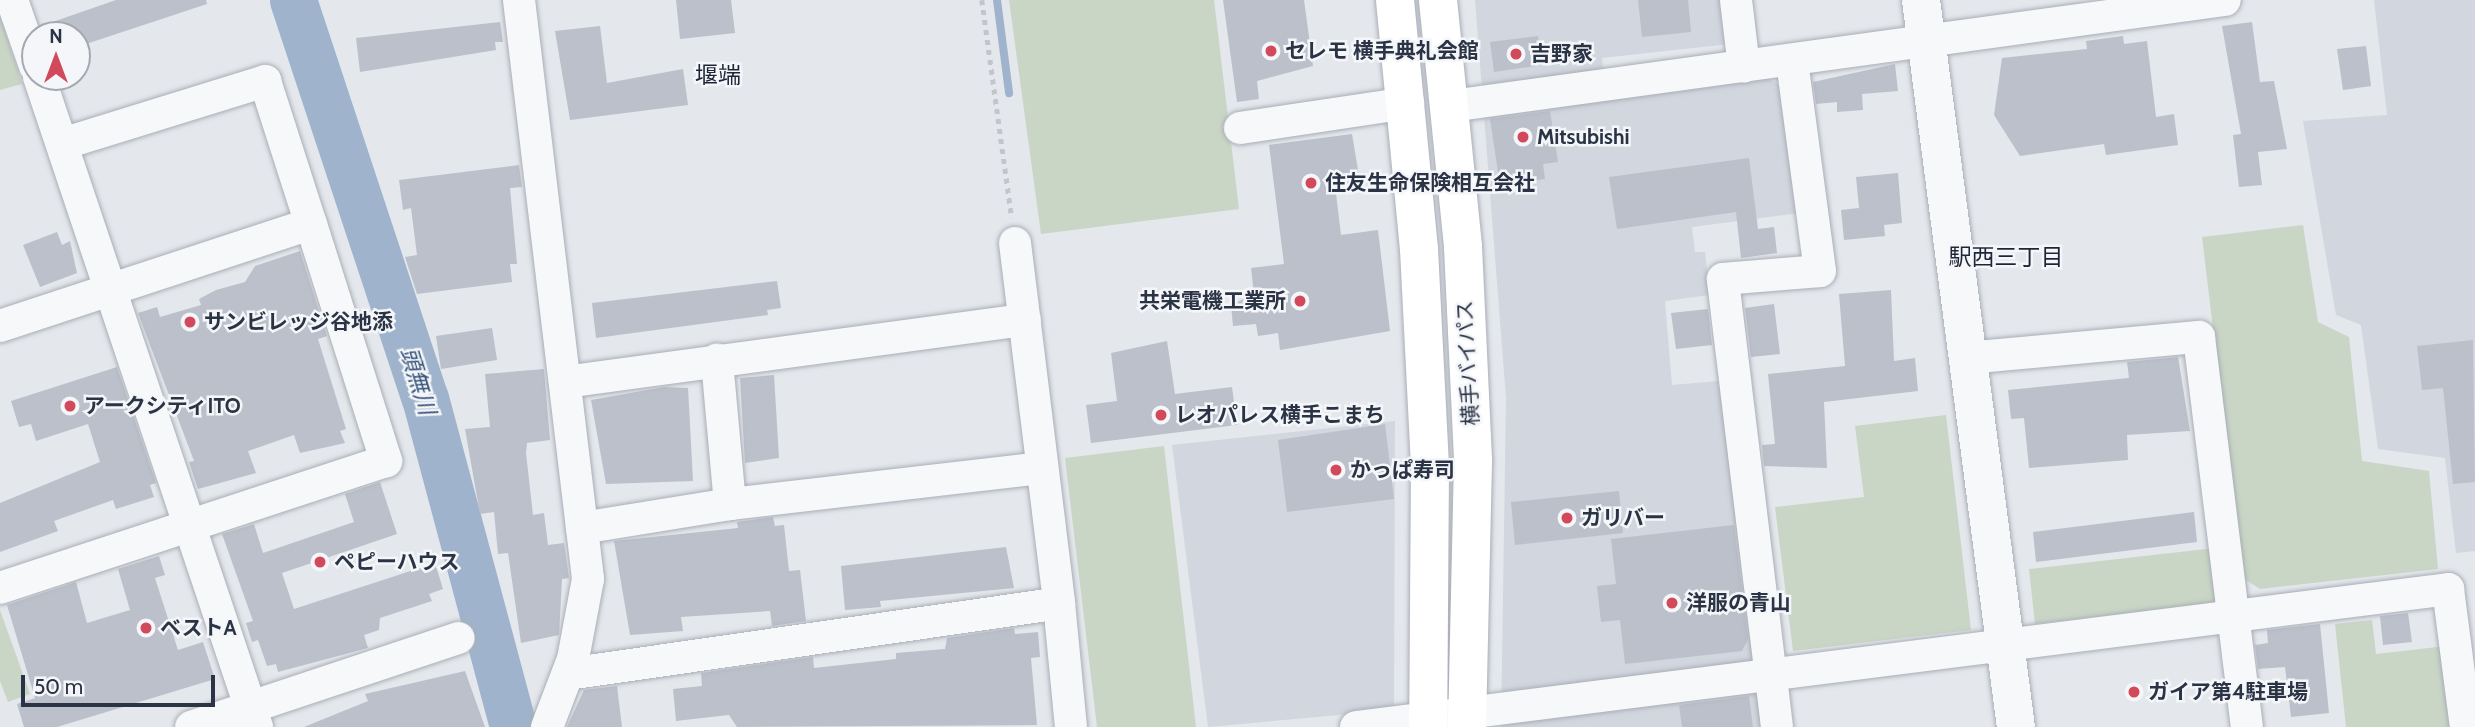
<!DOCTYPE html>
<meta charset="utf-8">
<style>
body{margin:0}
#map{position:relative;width:2475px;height:727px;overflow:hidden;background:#e4e7ec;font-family:Cabin,"Noto Sans JP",sans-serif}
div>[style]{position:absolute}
.built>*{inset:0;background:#d2d6de}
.green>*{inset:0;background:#c9d6c5}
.stream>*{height:8px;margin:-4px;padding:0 4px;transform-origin:4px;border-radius:4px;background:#9fb4cc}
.river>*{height:47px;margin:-23.5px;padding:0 23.5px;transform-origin:23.5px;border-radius:23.5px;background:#9fb4cc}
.building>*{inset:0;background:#bbc0ca}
.path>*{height:4.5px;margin-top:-2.25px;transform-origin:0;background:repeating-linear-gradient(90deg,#c2c5cb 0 5px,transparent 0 10px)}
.roads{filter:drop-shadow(0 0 2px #a9aeb7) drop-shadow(0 0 2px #a9aeb7)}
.minor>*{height:32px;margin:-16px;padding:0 16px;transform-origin:16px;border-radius:16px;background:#f7f8fa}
.tertiary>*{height:38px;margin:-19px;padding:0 19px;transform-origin:19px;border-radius:19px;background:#f7f8fa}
.trunk>*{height:38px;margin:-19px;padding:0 19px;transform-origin:19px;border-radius:19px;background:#fff}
.dots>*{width:19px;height:19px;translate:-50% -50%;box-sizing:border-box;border:4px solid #f4f6f9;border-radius:50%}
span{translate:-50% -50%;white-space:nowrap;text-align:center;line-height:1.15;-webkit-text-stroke:5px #f4f6f9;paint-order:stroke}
.poi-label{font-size:21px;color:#2b3445;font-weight:700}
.left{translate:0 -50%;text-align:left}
.right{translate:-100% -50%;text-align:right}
.street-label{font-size:21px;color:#2b3445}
.neighbourhood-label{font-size:23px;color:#1d2536}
.water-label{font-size:23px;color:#34527a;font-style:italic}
.north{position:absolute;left:21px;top:21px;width:70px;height:70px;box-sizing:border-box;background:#f4f6f9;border:2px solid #a4a8b1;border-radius:50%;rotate:0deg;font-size:19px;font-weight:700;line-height:28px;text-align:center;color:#2b3445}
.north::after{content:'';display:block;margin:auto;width:24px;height:32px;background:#d1495b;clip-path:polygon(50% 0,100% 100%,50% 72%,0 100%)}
.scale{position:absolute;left:21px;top:675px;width:194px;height:32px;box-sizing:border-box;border:4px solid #2b3445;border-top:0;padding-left:9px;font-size:21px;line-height:24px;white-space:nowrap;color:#2b3445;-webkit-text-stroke:5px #f4f6f9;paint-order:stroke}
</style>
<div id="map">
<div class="built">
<i style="clip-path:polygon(1475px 0,1724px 0,1730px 44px,1602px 58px,1607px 98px,1766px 77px,1783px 87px,1800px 213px,1692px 227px,1695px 252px,1705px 252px,1710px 295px,1665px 301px,1672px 385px,1719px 381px,1765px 727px,1501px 727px,1506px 398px)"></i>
<i style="clip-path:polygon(2374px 0,2475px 0,2475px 551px,2456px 553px,2445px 458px,2378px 449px,2361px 325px,2336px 315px,2303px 121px,2387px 115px)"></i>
<i style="clip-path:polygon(1395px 421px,1394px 710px,1208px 727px,1172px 445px)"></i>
</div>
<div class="green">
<i style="clip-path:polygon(1009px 0,1214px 0,1239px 209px,1041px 234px)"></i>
<i style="clip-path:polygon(0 15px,22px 84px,0 90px)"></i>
<i style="clip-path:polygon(2303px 225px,2318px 322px,2349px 337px,2362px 461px,2429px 471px,2438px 569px,2260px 589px,2243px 578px,2202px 237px)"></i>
<i style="clip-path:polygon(1946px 415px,1971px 630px,1793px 651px,1775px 507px,1864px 497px,1855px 426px)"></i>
<i style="clip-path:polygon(1164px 446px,1196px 727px,1097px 727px,1065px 458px)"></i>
<i style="clip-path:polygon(2215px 548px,2222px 602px,2035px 624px,2029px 569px)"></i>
<i style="clip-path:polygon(0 610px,30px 694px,8px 702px,0 681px)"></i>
<i style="clip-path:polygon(2372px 620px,2376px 654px,2446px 646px,2455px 727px,2346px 727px,2335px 624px)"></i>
</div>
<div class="stream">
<i style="left:997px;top:0;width:94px;rotate:82.6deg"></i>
</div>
<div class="river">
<i style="left:293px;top:0;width:419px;rotate:71.7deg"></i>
<i style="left:425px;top:398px;width:341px;rotate:75deg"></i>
</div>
<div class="building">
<i style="clip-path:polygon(116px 0,206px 0,207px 4px,77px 47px,77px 35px,44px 35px,41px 26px)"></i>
<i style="clip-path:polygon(676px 0,731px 0,735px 33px,680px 39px)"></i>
<i style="clip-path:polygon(1223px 0,1304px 0,1313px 66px,1257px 81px,1259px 99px,1237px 102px)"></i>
<i style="clip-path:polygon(1638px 0,1688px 0,1691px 32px,1642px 37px)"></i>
<i style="clip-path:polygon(500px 22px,503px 42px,495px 42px,496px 50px,360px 72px,356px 38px)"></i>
<i style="clip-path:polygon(2252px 22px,2260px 82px,2274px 81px,2287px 149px,2258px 152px,2262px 185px,2239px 187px,2233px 135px,2241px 134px,2222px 26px)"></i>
<i style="clip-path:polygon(600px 26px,607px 83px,683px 69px,688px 105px,570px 120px,555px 31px)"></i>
<i style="clip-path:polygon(1538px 36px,1542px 65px,1494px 72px,1490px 42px)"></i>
<i style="clip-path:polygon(2123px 36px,2124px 44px,2147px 41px,2156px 117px,2174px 114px,2178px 145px,2106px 155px,2104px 144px,2020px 156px,1994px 115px,2002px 58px,2087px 49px,2086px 41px)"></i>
<i style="clip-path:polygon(2366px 46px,2371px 86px,2343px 90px,2337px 49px)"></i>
<i style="clip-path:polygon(1895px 64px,1898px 91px,1862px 94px,1863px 110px,1837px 112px,1837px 102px,1816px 104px,1813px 82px)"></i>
<i style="clip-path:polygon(1550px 111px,1558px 162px,1543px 164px,1545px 179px,1500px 185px,1490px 119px)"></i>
<i style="clip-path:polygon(1352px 134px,1360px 182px,1335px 185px,1341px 235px,1378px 230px,1390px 331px,1280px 350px,1278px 333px,1258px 336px,1256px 324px,1233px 326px,1231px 305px,1254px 294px,1251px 268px,1284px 264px,1269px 145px)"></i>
<i style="clip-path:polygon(1749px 158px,1758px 229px,1774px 227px,1777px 253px,1741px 258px,1736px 212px,1617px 229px,1609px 177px)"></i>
<i style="clip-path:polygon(519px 165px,522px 187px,510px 188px,517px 264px,510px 264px,512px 282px,417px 294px,405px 257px,417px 255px,411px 208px,403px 210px,399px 180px)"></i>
<i style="clip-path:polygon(1898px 173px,1902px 223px,1884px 225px,1885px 236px,1844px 240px,1841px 210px,1859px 208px,1856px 177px)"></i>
<i style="clip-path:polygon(57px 232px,62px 245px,70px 241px,77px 273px,40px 287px,23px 245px)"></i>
<i style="clip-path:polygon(300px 251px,327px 336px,318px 339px,346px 429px,340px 431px,345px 443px,300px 453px,294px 435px,248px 451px,256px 473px,198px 489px,189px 462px,194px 461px,138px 313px,157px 307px,160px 317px,201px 305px,199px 299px,216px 290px,245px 282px,255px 266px)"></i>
<i style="clip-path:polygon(777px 281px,781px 308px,767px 310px,768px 315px,596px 338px,592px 303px)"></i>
<i style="clip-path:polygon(1891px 290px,1894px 361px,1915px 358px,1918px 391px,1824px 402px,1827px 468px,1764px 466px,1762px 445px,1775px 444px,1768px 374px,1845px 366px,1839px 294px)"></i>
<i style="clip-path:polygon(1774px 304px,1780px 354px,1751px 357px,1745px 308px)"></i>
<i style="clip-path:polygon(1708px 309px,1712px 345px,1676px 349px,1671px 313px)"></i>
<i style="clip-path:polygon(492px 328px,497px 360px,441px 369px,436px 336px)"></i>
<i style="clip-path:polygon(2473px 340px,2475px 482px,2453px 484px,2443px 388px,2422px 390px,2417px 346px)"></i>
<i style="clip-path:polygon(1167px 341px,1175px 394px,1232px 387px,1237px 425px,1091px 443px,1086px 405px,1117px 401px,1111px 353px)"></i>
<i style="clip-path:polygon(2178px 357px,2190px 431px,2127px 435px,2128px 460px,2029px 468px,2024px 418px,2011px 419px,2008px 390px,2129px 378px,2127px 362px)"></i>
<i style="clip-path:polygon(117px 367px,156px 483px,150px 485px,154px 497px,116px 509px,113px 500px,54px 521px,58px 531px,0 552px,0 503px,100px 462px,88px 424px,36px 441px,31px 424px,19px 427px,11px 401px)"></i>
<i style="clip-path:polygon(544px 369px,550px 440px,527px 443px,526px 453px,533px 515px,544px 513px,548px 545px,564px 543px,569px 578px,562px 579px,559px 635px,521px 643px,508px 553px,498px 554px,494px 512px,480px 514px,465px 429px,490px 427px,485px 374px)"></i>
<i style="clip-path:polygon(774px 375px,779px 458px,745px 463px,740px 378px)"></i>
<i style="clip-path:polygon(664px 387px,688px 388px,693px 481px,606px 484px,591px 400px)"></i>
<i style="clip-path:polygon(1385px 424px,1394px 499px,1287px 512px,1278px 440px)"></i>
<i style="clip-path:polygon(380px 482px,397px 534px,282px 573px,294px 609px,435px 563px,443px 589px,429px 594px,432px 601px,380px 618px,379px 630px,364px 635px,368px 648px,278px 672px,276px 664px,267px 666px,258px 640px,252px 642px,246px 623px,253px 621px,222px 534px,254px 524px,263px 553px,354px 522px,345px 494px)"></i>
<i style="clip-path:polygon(1619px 491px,1623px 533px,1515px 545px,1511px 502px)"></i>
<i style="clip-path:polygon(2194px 512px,2197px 542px,2036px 562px,2033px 532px)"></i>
<i style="clip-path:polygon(773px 517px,775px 526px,784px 525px,789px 571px,800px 570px,806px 621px,772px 626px,770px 611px,681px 617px,683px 631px,630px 635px,614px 541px,738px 528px,737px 522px)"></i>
<i style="clip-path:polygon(1734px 525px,1748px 639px,1742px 651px,1625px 664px,1620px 620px,1601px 622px,1597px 586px,1616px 584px,1611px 539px)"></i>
<i style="clip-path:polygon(1006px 547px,1014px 588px,880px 601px,881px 607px,845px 610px,841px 566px)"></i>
<i style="clip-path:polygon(159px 556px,165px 575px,155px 578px,178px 650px,203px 642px,215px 679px,57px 727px,24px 727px,17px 704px,35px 698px,7px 605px,76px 582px,87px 623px,130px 610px,118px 569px)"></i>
<i style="clip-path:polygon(2408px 613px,2412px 642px,2383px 645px,2380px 616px)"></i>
<i style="clip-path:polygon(2320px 624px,2329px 713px,2291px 717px,2285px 667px,2258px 669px,2255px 645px,2268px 643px,2267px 630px)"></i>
<i style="clip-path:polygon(1014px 628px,1015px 634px,1038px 632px,1040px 657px,1031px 658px,1037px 725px,737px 727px,729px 715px,676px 721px,673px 689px,702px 686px,701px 673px,813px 657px,814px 668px,896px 659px,896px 653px,945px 649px,947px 638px)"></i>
<i style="clip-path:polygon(465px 671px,485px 727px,304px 727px,368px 701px,365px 694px)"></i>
<i style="clip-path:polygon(617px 686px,622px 727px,567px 727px,584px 690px)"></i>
<i style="clip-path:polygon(1749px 696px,1753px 727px,1682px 727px,1679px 705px)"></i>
</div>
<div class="path">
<i style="left:982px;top:0;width:220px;rotate:82.2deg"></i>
</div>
<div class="roads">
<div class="minor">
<i style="left:12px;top:0;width:70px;rotate:70.8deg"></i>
<i style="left:519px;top:0;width:583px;rotate:83.2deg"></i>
<i style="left:588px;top:579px;width:81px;rotate:100.6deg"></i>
<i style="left:573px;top:659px;width:73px;rotate:110.9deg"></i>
<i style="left:1736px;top:0;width:67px;rotate:83.2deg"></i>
<i style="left:39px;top:77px;width:686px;rotate:71.46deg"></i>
<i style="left:1451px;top:106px;width:781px;rotate:-7.8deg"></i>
<i style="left:1240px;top:128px;width:170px;rotate:-8.5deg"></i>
<i style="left:62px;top:144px;width:213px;rotate:-17.2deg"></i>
<i style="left:265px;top:81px;width:150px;rotate:72.2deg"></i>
<i style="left:1015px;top:243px;width:363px;rotate:83deg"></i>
<i style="left:0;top:326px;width:327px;rotate:-18.2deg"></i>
<i style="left:311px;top:224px;width:249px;rotate:72.4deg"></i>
<i style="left:386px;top:461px;width:406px;rotate:161.8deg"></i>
<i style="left:1966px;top:358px;width:234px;rotate:-5.2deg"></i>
<i style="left:2199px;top:337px;width:393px;rotate:83deg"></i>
<i style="left:565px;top:382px;width:464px;rotate:-7.7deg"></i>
<i style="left:730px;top:504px;width:314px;rotate:-6.6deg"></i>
<i style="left:582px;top:528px;width:150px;rotate:-9.2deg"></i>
<i style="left:730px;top:504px;width:145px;rotate:-95.2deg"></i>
<i style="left:568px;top:674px;width:496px;rotate:-8.2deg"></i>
<i style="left:1059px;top:603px;width:125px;rotate:84.5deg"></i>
<i style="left:191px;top:727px;width:282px;rotate:-18.4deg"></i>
<i style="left:1356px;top:727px;width:1101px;rotate:-7.2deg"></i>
<i style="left:2448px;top:589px;width:139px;rotate:82.6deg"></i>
<i style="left:1777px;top:727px;width:451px;rotate:-96.9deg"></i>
<i style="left:1723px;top:279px;width:97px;rotate:-4.7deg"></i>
<i style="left:1820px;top:271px;width:213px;rotate:-97.6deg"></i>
</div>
<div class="tertiary">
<i style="left:1921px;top:0;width:733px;rotate:82.56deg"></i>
</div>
<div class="trunk">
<i style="left:1395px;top:0;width:250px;rotate:84.5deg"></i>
<i style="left:1419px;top:249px;width:217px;rotate:87.1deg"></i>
<i style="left:1430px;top:466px;width:261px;rotate:90.4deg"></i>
<i style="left:1438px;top:0;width:248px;rotate:84.2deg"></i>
<i style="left:1463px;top:247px;width:215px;rotate:87.3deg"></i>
<i style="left:1473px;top:462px;width:265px;rotate:91.3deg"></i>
</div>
</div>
<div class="dots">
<i style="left:1271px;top:51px;background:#d1495b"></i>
<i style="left:1516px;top:54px;background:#d1495b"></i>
<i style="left:1523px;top:137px;background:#d1495b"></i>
<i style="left:1311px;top:183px;background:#d1495b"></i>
<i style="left:1300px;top:301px;background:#d1495b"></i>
<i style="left:190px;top:322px;background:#d1495b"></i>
<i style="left:70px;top:406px;background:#d1495b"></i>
<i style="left:1161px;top:415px;background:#d1495b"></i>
<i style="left:1336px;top:470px;background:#d1495b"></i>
<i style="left:1567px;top:518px;background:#d1495b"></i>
<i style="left:320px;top:562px;background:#d1495b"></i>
<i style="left:1672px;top:603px;background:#d1495b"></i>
<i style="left:146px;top:628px;background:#d1495b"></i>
<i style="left:2134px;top:692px;background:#d1495b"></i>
</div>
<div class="poi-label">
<span class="left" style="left:1285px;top:51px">セレモ 横手典礼会館</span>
<span class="left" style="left:1530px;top:54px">吉野家</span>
<span class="left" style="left:1537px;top:137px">Mitsubishi</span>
<span class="left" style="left:1325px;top:183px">住友生命保険相互会社</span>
<span class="right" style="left:1286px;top:301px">共栄電機工業所</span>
<span class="left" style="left:204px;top:322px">サンビレッジ谷地添</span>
<span class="left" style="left:84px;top:406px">アークシティITO</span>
<span class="left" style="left:1175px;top:415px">レオパレス横手こまち</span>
<span class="left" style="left:1350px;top:470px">かっぱ寿司</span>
<span class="left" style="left:1581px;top:518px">ガリバー</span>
<span class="left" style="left:334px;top:562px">ペピーハウス</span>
<span class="left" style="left:1686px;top:603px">洋服の青山</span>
<span class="left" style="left:160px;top:628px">ベストA</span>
<span class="left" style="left:2148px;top:692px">ガイア第4駐車場</span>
</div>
<div class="street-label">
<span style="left:1468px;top:363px;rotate:-93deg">横手バイパス</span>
</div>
<div class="neighbourhood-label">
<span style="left:718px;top:75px">堰端</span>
<span style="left:2006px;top:257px">駅西三丁目</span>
</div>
<div class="water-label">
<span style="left:418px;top:381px;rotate:73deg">頭無川</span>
</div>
<div class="north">N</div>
<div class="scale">50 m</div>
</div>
